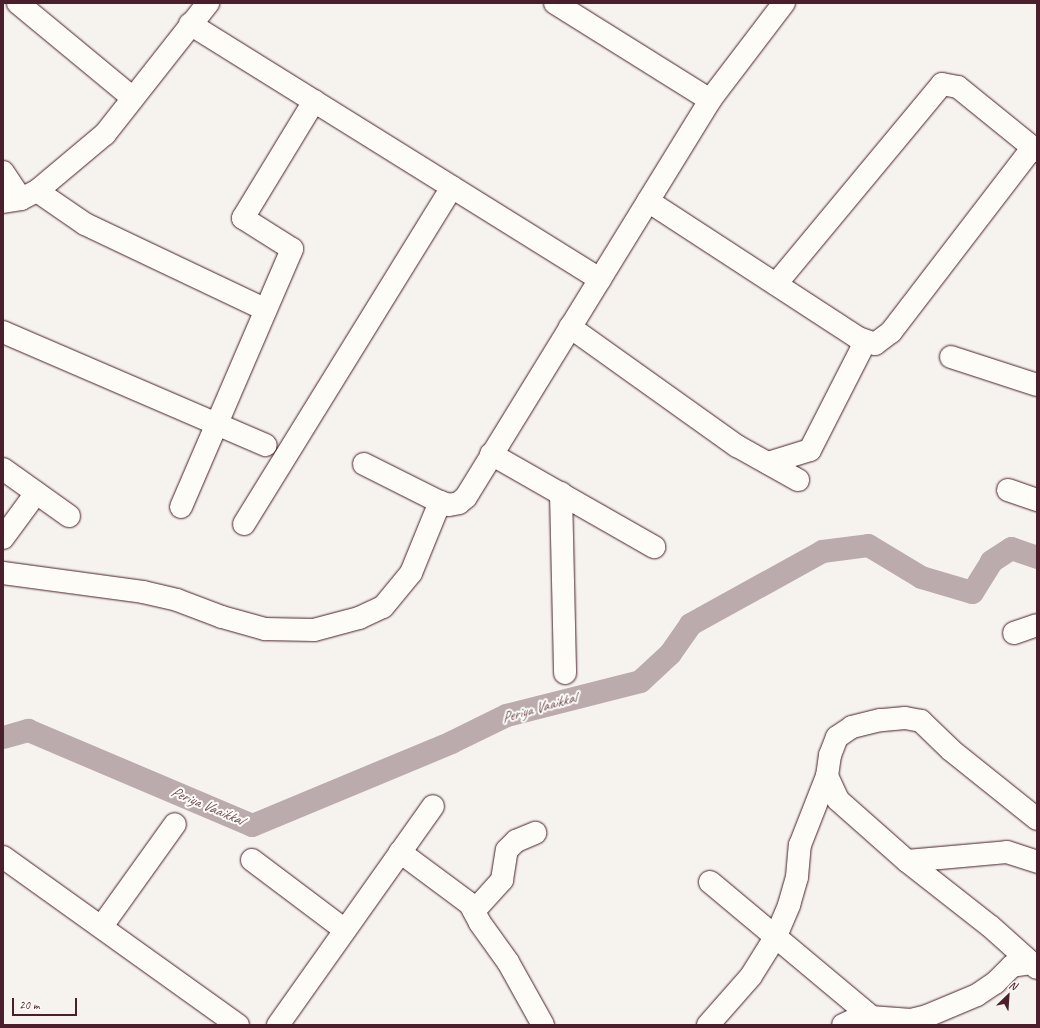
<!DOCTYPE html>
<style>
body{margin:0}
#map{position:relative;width:1040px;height:1028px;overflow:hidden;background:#f6f3ef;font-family:Caveat,sans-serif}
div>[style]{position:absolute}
.canal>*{height:23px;margin:-11.5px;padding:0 11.5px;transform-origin:11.5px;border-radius:11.5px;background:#bbabac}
.roads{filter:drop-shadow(0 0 1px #4a1f2b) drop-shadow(0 0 1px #4a1f2b)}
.minor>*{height:22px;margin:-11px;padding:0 11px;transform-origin:11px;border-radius:11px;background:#fdfcf7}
span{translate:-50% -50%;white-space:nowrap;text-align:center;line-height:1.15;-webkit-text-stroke:4px #fdfcf7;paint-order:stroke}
.water-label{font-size:15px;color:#725058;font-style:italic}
.frame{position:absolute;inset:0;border:4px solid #4a1f2b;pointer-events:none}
.north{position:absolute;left:988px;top:976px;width:40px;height:40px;-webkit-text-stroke:3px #fdfcf7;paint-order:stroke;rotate:25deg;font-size:11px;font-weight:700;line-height:16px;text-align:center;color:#4a1f2b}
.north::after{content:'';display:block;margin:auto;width:14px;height:18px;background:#4a1f2b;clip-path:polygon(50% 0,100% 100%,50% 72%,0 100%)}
.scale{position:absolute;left:12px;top:998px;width:65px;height:18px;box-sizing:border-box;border:2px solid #4a1f2b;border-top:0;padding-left:5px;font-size:12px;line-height:14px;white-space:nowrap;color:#4a1f2b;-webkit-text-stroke:3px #fdfcf7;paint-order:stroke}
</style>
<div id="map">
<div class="canal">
<i style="left:3px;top:737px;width:26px;rotate:-16deg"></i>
<i style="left:28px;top:730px;width:243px;rotate:23deg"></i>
<i style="left:252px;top:825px;width:216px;rotate:-22.6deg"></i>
<i style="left:451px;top:742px;width:61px;rotate:-26.1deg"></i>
<i style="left:506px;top:715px;width:138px;rotate:-14.2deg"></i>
<i style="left:640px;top:681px;width:41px;rotate:-43deg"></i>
<i style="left:670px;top:653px;width:35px;rotate:-55deg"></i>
<i style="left:690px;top:624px;width:151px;rotate:-28.9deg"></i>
<i style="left:822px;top:551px;width:46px;rotate:-7.4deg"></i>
<i style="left:868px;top:545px;width:62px;rotate:31.1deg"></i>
<i style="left:921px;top:577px;width:53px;rotate:16.4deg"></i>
<i style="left:972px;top:592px;width:36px;rotate:-58deg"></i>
<i style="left:991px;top:561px;width:24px;rotate:-33deg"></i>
<i style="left:1011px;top:548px;width:28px;rotate:19deg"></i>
</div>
<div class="roads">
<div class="minor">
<i style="left:18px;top:3px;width:149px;rotate:39.6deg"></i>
<i style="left:555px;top:3px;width:183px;rotate:32deg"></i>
<i style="left:190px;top:24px;width:483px;rotate:31.9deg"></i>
<i style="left:3px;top:172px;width:32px;rotate:56deg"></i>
<i style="left:37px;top:191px;width:58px;rotate:34.5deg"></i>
<i style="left:85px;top:224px;width:200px;rotate:25.4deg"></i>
<i style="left:648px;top:201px;width:251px;rotate:33.1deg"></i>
<i style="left:858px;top:338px;width:18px;rotate:19deg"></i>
<i style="left:875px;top:344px;width:20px;rotate:-37deg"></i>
<i style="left:891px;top:332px;width:233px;rotate:-52.5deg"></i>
<i style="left:3px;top:202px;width:18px;rotate:-9deg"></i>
<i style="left:21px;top:199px;width:18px;rotate:-27deg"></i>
<i style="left:37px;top:191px;width:89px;rotate:-40deg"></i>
<i style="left:105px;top:134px;width:167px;rotate:-51.8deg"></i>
<i style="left:776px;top:284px;width:260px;rotate:-50.3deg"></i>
<i style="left:942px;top:84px;width:16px;rotate:11deg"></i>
<i style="left:958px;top:87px;width:102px;rotate:39deg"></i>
<i style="left:570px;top:327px;width:205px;rotate:35.5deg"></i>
<i style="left:737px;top:446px;width:70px;rotate:29.1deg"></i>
<i style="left:3px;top:332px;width:286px;rotate:23.3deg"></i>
<i style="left:951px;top:357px;width:90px;rotate:18deg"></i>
<i style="left:491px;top:454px;width:188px;rotate:29.7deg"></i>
<i style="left:768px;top:463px;width:44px;rotate:-17.2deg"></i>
<i style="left:810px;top:450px;width:121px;rotate:-63deg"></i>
<i style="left:364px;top:464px;width:85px;rotate:26.6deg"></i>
<i style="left:440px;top:502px;width:9px;rotate:18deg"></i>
<i style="left:449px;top:505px;width:10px;rotate:-11deg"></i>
<i style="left:459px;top:503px;width:9px;rotate:-41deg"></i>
<i style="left:466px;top:497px;width:466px;rotate:-58.4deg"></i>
<i style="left:710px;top:100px;width:122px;rotate:-52.7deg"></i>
<i style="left:3px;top:469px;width:81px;rotate:35.5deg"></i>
<i style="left:1008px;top:490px;width:31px;rotate:19deg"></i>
<i style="left:561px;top:493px;width:180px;rotate:88.7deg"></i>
<i style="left:181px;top:507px;width:281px;rotate:-66.7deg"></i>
<i style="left:292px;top:249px;width:58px;rotate:-147.7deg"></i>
<i style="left:243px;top:218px;width:137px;rotate:-58.7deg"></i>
<i style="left:244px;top:524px;width:396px;rotate:-58.3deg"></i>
<i style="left:3px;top:538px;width:56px;rotate:-53.7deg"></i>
<i style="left:3px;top:573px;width:141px;rotate:7.7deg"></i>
<i style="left:143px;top:592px;width:35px;rotate:13deg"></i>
<i style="left:177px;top:600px;width:48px;rotate:20.7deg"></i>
<i style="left:222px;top:617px;width:45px;rotate:15.6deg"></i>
<i style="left:265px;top:629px;width:49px;rotate:1.2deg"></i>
<i style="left:314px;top:630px;width:47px;rotate:-14.9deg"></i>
<i style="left:359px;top:618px;width:26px;rotate:-25deg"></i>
<i style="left:383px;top:607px;width:44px;rotate:-50.5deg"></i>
<i style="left:411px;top:573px;width:77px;rotate:-67.8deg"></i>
<i style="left:1014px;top:633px;width:24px;rotate:-19deg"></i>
<i style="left:1037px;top:819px;width:110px;rotate:-141.3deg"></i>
<i style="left:951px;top:750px;width:42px;rotate:-136deg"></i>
<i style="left:921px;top:721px;width:16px;rotate:-169deg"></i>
<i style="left:905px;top:718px;width:25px;rotate:175deg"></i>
<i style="left:880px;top:720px;width:29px;rotate:166deg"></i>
<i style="left:852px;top:727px;width:18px;rotate:146deg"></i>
<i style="left:837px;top:737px;width:19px;rotate:111deg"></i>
<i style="left:830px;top:755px;width:21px;rotate:98deg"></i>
<i style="left:827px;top:776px;width:26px;rotate:65deg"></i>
<i style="left:838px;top:800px;width:92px;rotate:41.5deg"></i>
<i style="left:907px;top:861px;width:105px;rotate:38.1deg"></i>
<i style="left:990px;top:926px;width:63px;rotate:41.8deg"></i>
<i style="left:400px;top:852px;width:87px;rotate:36.6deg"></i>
<i style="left:470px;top:904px;width:21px;rotate:62deg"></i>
<i style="left:480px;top:923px;width:48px;rotate:54.3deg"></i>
<i style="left:508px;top:962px;width:72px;rotate:60.9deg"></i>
<i style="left:3px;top:857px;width:289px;rotate:35.6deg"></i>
<i style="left:252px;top:860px;width:116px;rotate:37deg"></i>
<i style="left:907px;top:861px;width:100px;rotate:-5.1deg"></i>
<i style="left:1007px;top:852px;width:32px;rotate:18deg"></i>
<i style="left:710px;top:882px;width:223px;rotate:39.9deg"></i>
<i style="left:474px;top:911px;width:42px;rotate:-47.9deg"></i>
<i style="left:502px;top:880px;width:30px;rotate:-81deg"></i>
<i style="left:507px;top:850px;width:13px;rotate:-45deg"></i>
<i style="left:516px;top:841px;width:21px;rotate:-23deg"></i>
<i style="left:102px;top:926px;width:125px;rotate:-54.4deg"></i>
<i style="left:278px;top:1025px;width:268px;rotate:-54.7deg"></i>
<i style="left:708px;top:1025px;width:65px;rotate:-48.7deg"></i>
<i style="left:751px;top:976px;width:47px;rotate:-58deg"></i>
<i style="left:776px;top:936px;width:34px;rotate:-67deg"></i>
<i style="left:789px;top:905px;width:29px;rotate:-74deg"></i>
<i style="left:797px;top:877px;width:32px;rotate:-85deg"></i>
<i style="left:800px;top:845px;width:74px;rotate:-68.6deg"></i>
<i style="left:843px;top:1025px;width:14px;rotate:-25deg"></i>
<i style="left:856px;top:1019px;width:14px;rotate:-8deg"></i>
<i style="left:870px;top:1017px;width:41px;rotate:4.2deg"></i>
<i style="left:911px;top:1020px;width:16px;rotate:-14deg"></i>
<i style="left:927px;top:1016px;width:54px;rotate:-22.8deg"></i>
<i style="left:977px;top:995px;width:22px;rotate:-34deg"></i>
<i style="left:995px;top:983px;width:24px;rotate:-45deg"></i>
<i style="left:1012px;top:966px;width:19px;rotate:-9deg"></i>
</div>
</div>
<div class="water-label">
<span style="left:539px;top:708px;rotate:-16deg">Periya Vaaikkal</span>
<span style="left:207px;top:806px;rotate:23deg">Periya Vaaikkal</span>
</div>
<div class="frame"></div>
<div class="north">N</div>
<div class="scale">20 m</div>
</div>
